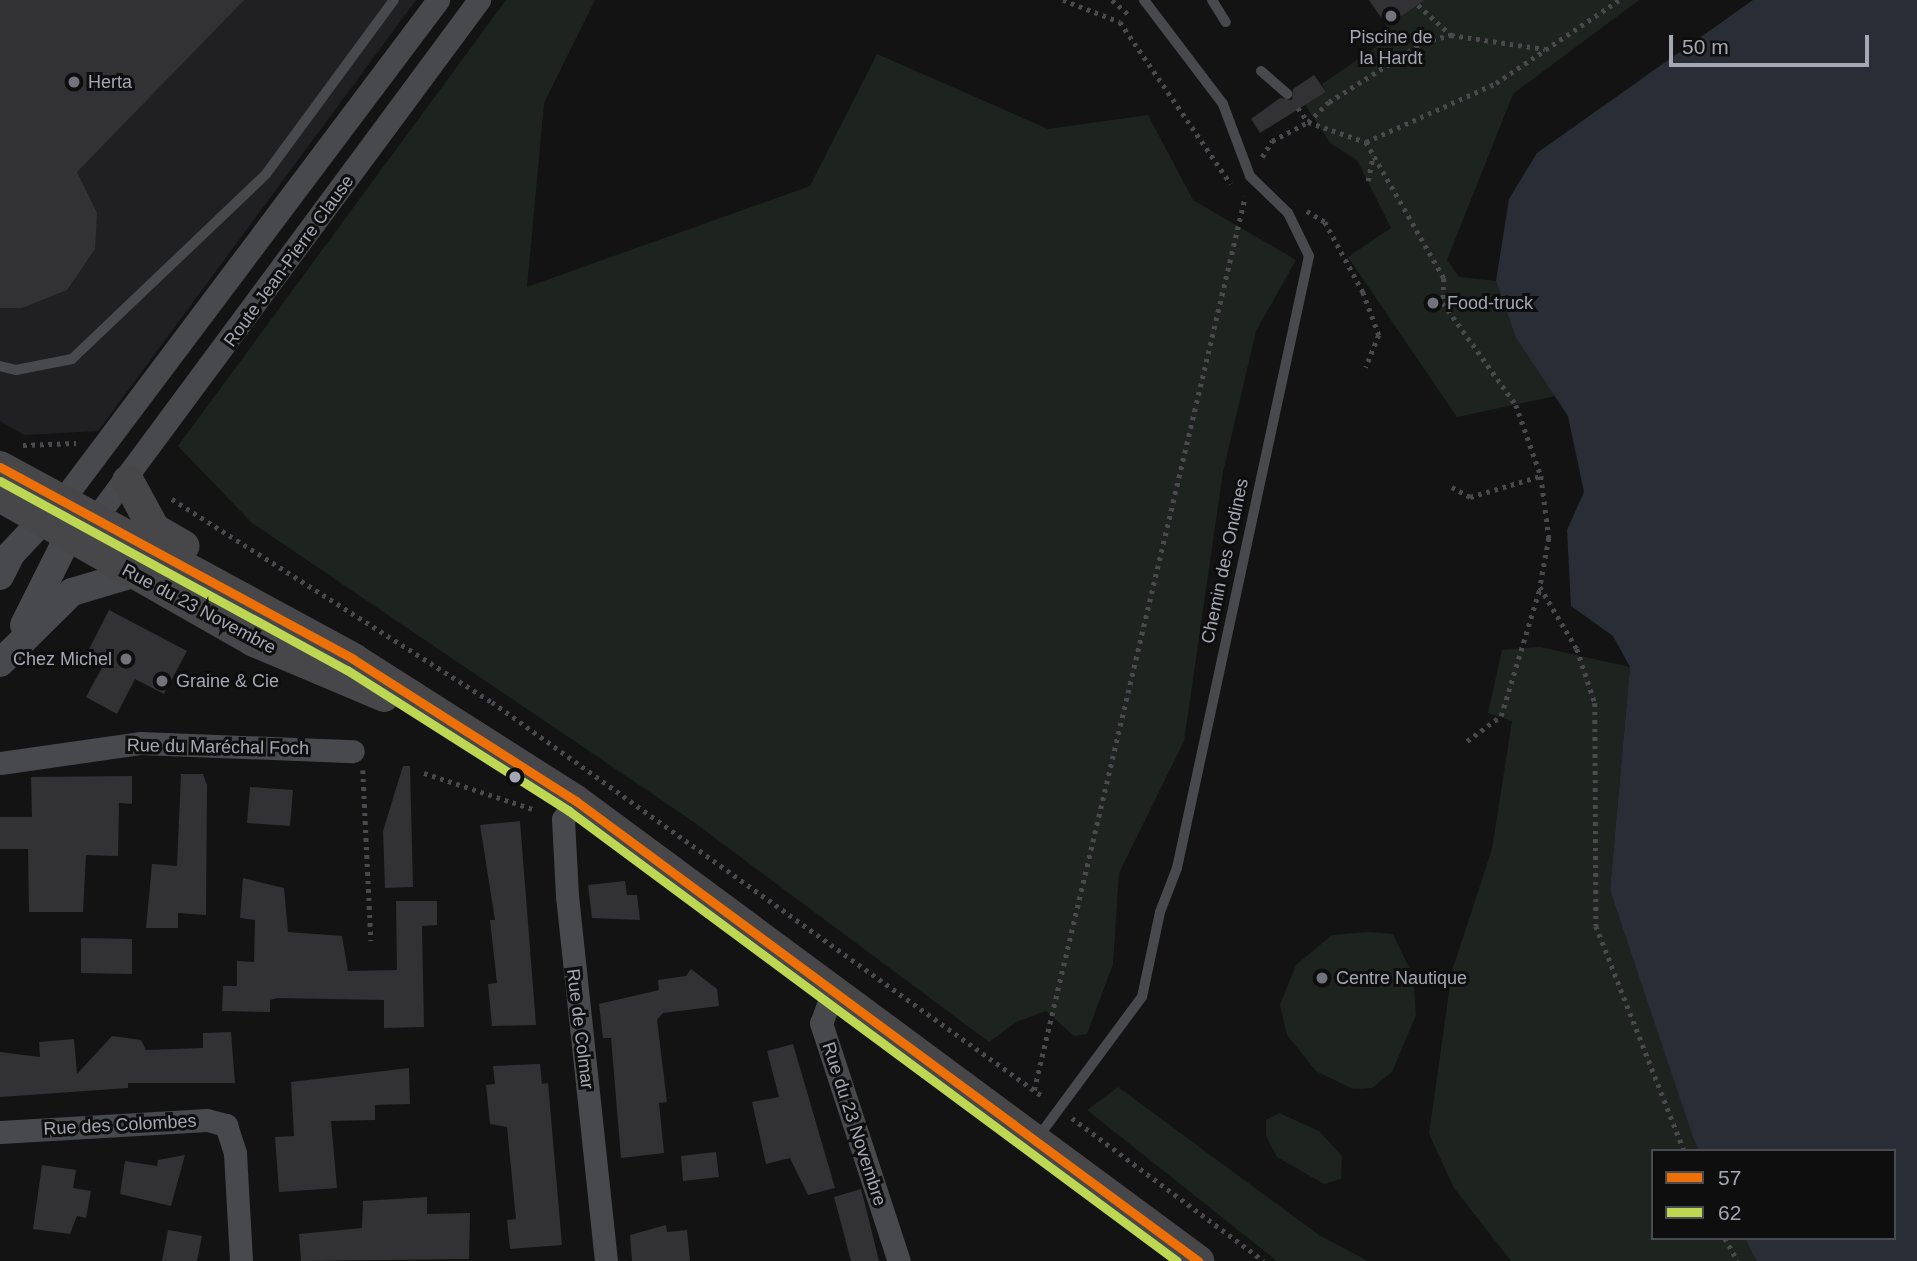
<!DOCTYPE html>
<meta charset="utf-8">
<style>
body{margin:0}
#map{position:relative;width:1917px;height:1261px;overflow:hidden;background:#131314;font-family:Arial,sans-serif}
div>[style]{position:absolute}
.built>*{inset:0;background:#202022}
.green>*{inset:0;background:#1d241f}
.water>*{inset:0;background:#292e36}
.building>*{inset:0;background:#323234}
.path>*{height:4.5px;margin-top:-2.25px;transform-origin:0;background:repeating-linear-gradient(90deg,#49494e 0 3.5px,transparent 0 8.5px)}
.service>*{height:10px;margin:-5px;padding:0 5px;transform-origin:5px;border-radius:5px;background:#48494c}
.minor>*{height:23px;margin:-11.5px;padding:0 11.5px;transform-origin:11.5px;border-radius:11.5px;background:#48494c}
.tertiary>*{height:28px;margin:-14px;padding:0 14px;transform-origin:14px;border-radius:14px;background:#48494c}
.secondary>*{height:32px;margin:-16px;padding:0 16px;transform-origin:16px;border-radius:16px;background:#47474a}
.bus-1>*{height:9px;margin:-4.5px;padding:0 4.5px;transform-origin:4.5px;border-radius:4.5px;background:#ec7007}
.bus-2>*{height:9px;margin:-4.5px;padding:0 4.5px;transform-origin:4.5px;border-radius:4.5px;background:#bdd753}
.dots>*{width:19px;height:19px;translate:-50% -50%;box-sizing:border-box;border:4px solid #0e0e0f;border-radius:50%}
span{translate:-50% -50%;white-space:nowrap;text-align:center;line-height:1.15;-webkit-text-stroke:6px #0e0e0f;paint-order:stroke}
.poi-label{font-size:18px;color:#a5a7b4}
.left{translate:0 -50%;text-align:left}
.right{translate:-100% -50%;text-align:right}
.street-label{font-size:18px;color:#a5a7b4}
.legend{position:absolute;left:1651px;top:1149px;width:245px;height:91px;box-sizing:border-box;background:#0e0e0f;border:2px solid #4a4b51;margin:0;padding:9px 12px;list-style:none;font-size:21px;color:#a5a7b4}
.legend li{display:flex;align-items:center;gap:14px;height:35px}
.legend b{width:35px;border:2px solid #4a4b51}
.scale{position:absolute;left:1669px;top:35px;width:200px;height:32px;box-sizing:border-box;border:4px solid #a5a7b4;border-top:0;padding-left:9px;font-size:21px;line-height:24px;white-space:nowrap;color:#a5a7b4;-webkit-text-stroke:5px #0e0e0f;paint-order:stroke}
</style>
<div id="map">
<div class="built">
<i style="clip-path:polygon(0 0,416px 0,98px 431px,24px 435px,0 421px)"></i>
</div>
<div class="green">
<i style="clip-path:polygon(506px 0,595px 0,544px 103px,527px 287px,810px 186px,877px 54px,1048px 129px,1148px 115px,1193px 200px,1296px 260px,1256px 331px,1223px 472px,1184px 741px,1119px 873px,1113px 964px,1087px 1034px,1074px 1036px,1046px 1011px,1016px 1022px,989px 1042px,691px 820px,252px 523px,178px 446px)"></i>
<i style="clip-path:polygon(1425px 0,1639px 0,1513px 94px,1447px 260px,1459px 277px,1496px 281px,1516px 338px,1555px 396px,1457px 417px,1348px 257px,1391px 228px,1357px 160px,1331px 144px,1305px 105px,1326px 92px,1322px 84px,1389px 38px,1387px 26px)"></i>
<i style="clip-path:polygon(1540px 647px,1630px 667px,1610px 890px,1699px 1151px,1653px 1151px,1653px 1238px,1745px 1238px,1756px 1261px,1511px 1261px,1454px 1188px,1429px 1134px,1452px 971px,1492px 849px,1512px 721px,1488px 713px,1502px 650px)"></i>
<i style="clip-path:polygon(1369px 932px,1393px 934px,1413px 976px,1416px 1015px,1392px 1072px,1372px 1088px,1353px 1089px,1316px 1071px,1287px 1035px,1280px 1005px,1296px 965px,1332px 935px)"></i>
<i style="clip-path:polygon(1118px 1087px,1319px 1235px,1368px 1261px,1277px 1261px,1087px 1110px)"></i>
<i style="clip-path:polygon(1279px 1113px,1319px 1131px,1342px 1156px,1341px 1179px,1324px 1184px,1277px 1157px,1266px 1136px,1266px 1120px)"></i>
</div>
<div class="water">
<i style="clip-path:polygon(1753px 0,1917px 0,1917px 1261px,1756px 1261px,1745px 1238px,1894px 1238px,1894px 1151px,1699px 1151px,1693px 1137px,1610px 890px,1630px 667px,1613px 636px,1571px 606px,1567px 530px,1584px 492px,1568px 416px,1516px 338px,1496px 281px,1509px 199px,1537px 153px)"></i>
</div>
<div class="building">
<i style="clip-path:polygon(0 0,244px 0,77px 172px,97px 213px,95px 249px,67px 290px,22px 308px,0 308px)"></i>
<i style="clip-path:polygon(1369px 0,1425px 0,1387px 26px)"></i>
<i style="clip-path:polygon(1314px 75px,1326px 92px,1260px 133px,1251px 119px,1280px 98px,1292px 100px,1293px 89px)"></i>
<i style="clip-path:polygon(109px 610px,187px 651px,164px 694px,135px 679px,117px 714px,86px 697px,105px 662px,87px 653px)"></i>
<i style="clip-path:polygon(403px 766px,410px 766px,413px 887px,385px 888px,383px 831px)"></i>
<i style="clip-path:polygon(181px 774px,203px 774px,207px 785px,206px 915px,178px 913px,178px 928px,146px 928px,152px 864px,177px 866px)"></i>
<i style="clip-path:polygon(132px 776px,132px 804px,119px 803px,118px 856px,86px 855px,83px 912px,29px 912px,28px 849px,0 849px,0 817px,32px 817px,31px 777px)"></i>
<i style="clip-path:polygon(250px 787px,293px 790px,290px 826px,247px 823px)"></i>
<i style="clip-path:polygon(520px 821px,536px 1025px,492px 1026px,488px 984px,497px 983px,490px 920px,495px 920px,480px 825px)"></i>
<i style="clip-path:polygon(243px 878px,284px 888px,288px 932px,342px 936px,348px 971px,397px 970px,396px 901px,437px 901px,437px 925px,422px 926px,424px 1027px,384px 1028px,384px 1000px,278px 998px,270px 1000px,270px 1012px,222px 1011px,223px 986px,237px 986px,237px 961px,254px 962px,255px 920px,240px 918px)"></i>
<i style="clip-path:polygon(625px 881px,627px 895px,637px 895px,640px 920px,592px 918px,588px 885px)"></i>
<i style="clip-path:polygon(81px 938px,132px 939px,132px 974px,81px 973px)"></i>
<i style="clip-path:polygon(691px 969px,717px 989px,719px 1006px,663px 1013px,657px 1020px,667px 1102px,659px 1103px,664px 1153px,621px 1158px,611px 1038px,603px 1038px,599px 1004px,659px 990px,658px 980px,686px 976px)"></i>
<i style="clip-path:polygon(231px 1032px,235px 1083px,128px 1083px,128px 1088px,0 1097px,0 1052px,40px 1057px,39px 1042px,74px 1039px,77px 1074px,112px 1036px,141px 1040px,146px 1050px,203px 1048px,203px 1033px)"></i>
<i style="clip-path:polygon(793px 1044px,835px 1188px,808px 1195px,790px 1158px,766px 1164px,752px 1102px,779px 1097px,767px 1051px)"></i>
<i style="clip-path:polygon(540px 1064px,542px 1084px,548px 1083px,562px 1245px,510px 1249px,507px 1220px,516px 1219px,507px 1127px,490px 1124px,486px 1085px,495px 1084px,493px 1066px)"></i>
<i style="clip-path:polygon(409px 1068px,410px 1104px,375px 1105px,375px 1120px,331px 1121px,337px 1188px,279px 1192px,275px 1137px,294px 1136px,291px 1082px)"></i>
<i style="clip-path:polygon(716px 1152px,719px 1177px,683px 1181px,681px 1156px)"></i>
<i style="clip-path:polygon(185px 1155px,171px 1206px,120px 1194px,125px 1161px,157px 1166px,158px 1160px)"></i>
<i style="clip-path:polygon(42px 1165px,76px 1170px,73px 1188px,91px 1191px,86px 1218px,77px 1216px,70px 1234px,33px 1229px)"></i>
<i style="clip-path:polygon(861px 1189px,865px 1204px,879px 1261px,851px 1261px,834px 1197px)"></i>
<i style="clip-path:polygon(427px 1197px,427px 1214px,470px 1213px,469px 1259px,301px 1261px,299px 1234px,362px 1228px,363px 1201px)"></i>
<i style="clip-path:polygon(666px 1225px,667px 1232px,687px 1230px,690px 1261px,632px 1261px,630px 1235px)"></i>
<i style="clip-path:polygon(168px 1230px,202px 1236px,197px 1261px,162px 1261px)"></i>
</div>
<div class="path">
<i style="left:1063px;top:0;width:61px;rotate:21.1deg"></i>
<i style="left:1120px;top:22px;width:196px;rotate:55.6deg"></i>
<i style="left:1112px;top:0;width:21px;rotate:41deg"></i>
<i style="left:1418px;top:5px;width:45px;rotate:42.3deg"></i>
<i style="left:1451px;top:35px;width:95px;rotate:8.5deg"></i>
<i style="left:1298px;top:108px;width:17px;rotate:54deg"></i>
<i style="left:1308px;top:122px;width:29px;rotate:-44deg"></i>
<i style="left:1329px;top:102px;width:112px;rotate:-32.3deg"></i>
<i style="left:1424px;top:42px;width:28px;rotate:-15deg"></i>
<i style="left:1366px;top:142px;width:157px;rotate:60.2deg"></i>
<i style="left:1444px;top:278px;width:25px;rotate:92deg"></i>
<i style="left:1443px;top:303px;width:125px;rotate:54.4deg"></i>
<i style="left:1516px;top:405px;width:75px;rotate:70.6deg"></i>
<i style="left:1541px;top:476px;width:63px;rotate:82.6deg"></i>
<i style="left:1549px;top:538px;width:50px;rotate:100.4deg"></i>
<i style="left:1540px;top:587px;width:72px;rotate:59.2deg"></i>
<i style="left:1577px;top:649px;width:57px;rotate:71.6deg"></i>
<i style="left:1595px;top:703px;width:223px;rotate:89.7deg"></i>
<i style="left:1596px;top:926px;width:242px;rotate:68.6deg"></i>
<i style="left:1262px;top:157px;width:19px;rotate:-58deg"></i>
<i style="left:1272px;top:141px;width:41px;rotate:-27.8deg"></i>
<i style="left:1308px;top:122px;width:61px;rotate:19deg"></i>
<i style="left:1366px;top:142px;width:143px;rotate:-24.4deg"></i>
<i style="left:1496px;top:83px;width:148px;rotate:-34deg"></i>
<i style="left:1368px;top:181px;width:26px;rotate:-79deg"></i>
<i style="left:1307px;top:211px;width:21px;rotate:31deg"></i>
<i style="left:1325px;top:222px;width:80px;rotate:61.5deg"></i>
<i style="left:1363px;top:292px;width:46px;rotate:69.6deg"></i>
<i style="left:1379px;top:335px;width:35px;rotate:112deg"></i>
<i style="left:23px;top:445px;width:53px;rotate:-2.2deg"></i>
<i style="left:1452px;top:487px;width:21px;rotate:29deg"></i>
<i style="left:1470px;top:497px;width:74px;rotate:-16.5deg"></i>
<i style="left:172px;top:499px;width:379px;rotate:32.4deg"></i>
<i style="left:492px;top:702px;width:680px;rotate:35.61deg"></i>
<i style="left:1467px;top:741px;width:42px;rotate:-36.3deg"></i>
<i style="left:1501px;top:716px;width:134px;rotate:-73.1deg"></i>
<i style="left:363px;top:770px;width:171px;rotate:87.3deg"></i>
<i style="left:424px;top:773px;width:114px;rotate:18.4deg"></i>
<i style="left:1034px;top:1090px;width:918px;rotate:-76.71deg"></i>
<i style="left:1072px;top:1118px;width:239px;rotate:36.7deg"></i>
<i style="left:1725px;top:1238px;width:26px;rotate:61deg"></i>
</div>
<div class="service">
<i style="left:1212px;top:0;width:26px;rotate:58deg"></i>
<i style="left:1261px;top:71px;width:35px;rotate:41deg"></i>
<i style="left:0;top:366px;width:16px;rotate:14deg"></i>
<i style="left:16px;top:370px;width:57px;rotate:-11.1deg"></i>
<i style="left:72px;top:359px;width:268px;rotate:-43.6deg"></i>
<i style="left:266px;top:174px;width:216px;rotate:-53.7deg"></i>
<i style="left:1036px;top:1140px;width:178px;rotate:-53.5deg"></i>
<i style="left:1142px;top:997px;width:87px;rotate:-78deg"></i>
<i style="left:1160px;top:912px;width:47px;rotate:-68.9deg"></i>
<i style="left:1177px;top:868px;width:626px;rotate:-77.83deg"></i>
<i style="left:1309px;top:256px;width:48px;rotate:-116deg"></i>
<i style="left:1288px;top:213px;width:53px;rotate:-135.8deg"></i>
<i style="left:1250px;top:176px;width:77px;rotate:-110.6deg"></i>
<i style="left:1223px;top:104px;width:131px;rotate:-127.2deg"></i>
</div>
<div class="minor">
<i style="left:61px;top:502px;width:628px;rotate:-53.09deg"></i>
<i style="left:95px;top:519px;width:646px;rotate:-53.5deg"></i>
<i style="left:0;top:763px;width:141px;rotate:-8.1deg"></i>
<i style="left:140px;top:743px;width:213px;rotate:2.2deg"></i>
<i style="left:576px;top:801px;width:22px;rotate:126deg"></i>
<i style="left:563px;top:819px;width:77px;rotate:87deg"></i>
<i style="left:567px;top:896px;width:367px;rotate:83.9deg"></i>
<i style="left:834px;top:988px;width:37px;rotate:110deg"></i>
<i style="left:821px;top:1023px;width:250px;rotate:71.9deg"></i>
<i style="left:0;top:1132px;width:207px;rotate:-3.3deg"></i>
<i style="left:207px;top:1120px;width:20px;rotate:15deg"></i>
<i style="left:226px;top:1125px;width:29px;rotate:72deg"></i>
<i style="left:235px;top:1153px;width:108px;rotate:86.8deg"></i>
</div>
<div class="tertiary">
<i style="left:0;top:576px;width:25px;rotate:-63deg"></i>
<i style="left:11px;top:554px;width:66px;rotate:-46.8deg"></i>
<i style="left:24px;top:625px;width:101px;rotate:-63.4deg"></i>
<i style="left:0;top:663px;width:101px;rotate:-44.6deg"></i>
<i style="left:72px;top:592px;width:64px;rotate:-16.4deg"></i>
</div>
<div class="secondary">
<i style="left:0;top:467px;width:402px;rotate:28.5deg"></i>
<i style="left:353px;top:659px;width:264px;rotate:32.5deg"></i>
<i style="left:576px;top:801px;width:774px;rotate:36.48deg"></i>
<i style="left:128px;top:481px;width:55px;rotate:61.6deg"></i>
<i style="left:154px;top:529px;width:34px;rotate:30deg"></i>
<i style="left:0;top:496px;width:292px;rotate:29.7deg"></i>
<i style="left:254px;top:641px;width:141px;rotate:22.9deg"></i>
</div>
<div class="bus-1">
<i style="left:0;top:467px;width:402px;rotate:28.5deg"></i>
<i style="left:353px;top:659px;width:264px;rotate:32.5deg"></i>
<i style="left:576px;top:801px;width:774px;rotate:36.48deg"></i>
</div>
<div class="bus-2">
<i style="left:0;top:481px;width:395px;rotate:28.6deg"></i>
<i style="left:347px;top:670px;width:263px;rotate:32.4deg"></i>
<i style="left:569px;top:811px;width:756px;rotate:36.51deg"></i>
</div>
<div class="dots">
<i style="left:1391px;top:16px;background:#72737c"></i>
<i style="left:74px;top:82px;background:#72737c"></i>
<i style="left:1433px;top:303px;background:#72737c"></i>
<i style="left:126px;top:659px;background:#72737c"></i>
<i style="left:162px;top:681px;background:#72737c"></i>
<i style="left:515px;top:777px;background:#a5a7b4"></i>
<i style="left:1322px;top:978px;background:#72737c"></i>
</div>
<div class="poi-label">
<span style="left:1391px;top:48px">Piscine de<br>la Hardt</span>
<span class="left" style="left:88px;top:82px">Herta</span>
<span class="left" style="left:1447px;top:303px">Food-truck</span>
<span class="right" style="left:112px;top:659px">Chez Michel</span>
<span class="left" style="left:176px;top:681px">Graine &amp; Cie</span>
<span class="left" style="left:1336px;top:978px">Centre Nautique</span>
</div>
<div class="street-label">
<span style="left:289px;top:261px;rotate:-54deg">Route Jean-Pierre Clause</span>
<span style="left:1225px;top:561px;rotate:-78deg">Chemin des Ondines</span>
<span style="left:199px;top:609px;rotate:28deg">Rue du 23 Novembre</span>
<span style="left:218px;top:747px;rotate:1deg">Rue du Maréchal Foch</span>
<span style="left:580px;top:1029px;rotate:83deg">Rue de Colmar</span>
<span style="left:854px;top:1124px;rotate:72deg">Rue du 23 Novembre</span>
<span style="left:120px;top:1125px;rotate:-3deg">Rue des Colombes</span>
</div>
<ul class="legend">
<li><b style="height:9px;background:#ec7007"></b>57</li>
<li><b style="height:9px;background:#bdd753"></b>62</li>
</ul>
<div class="scale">50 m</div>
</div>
